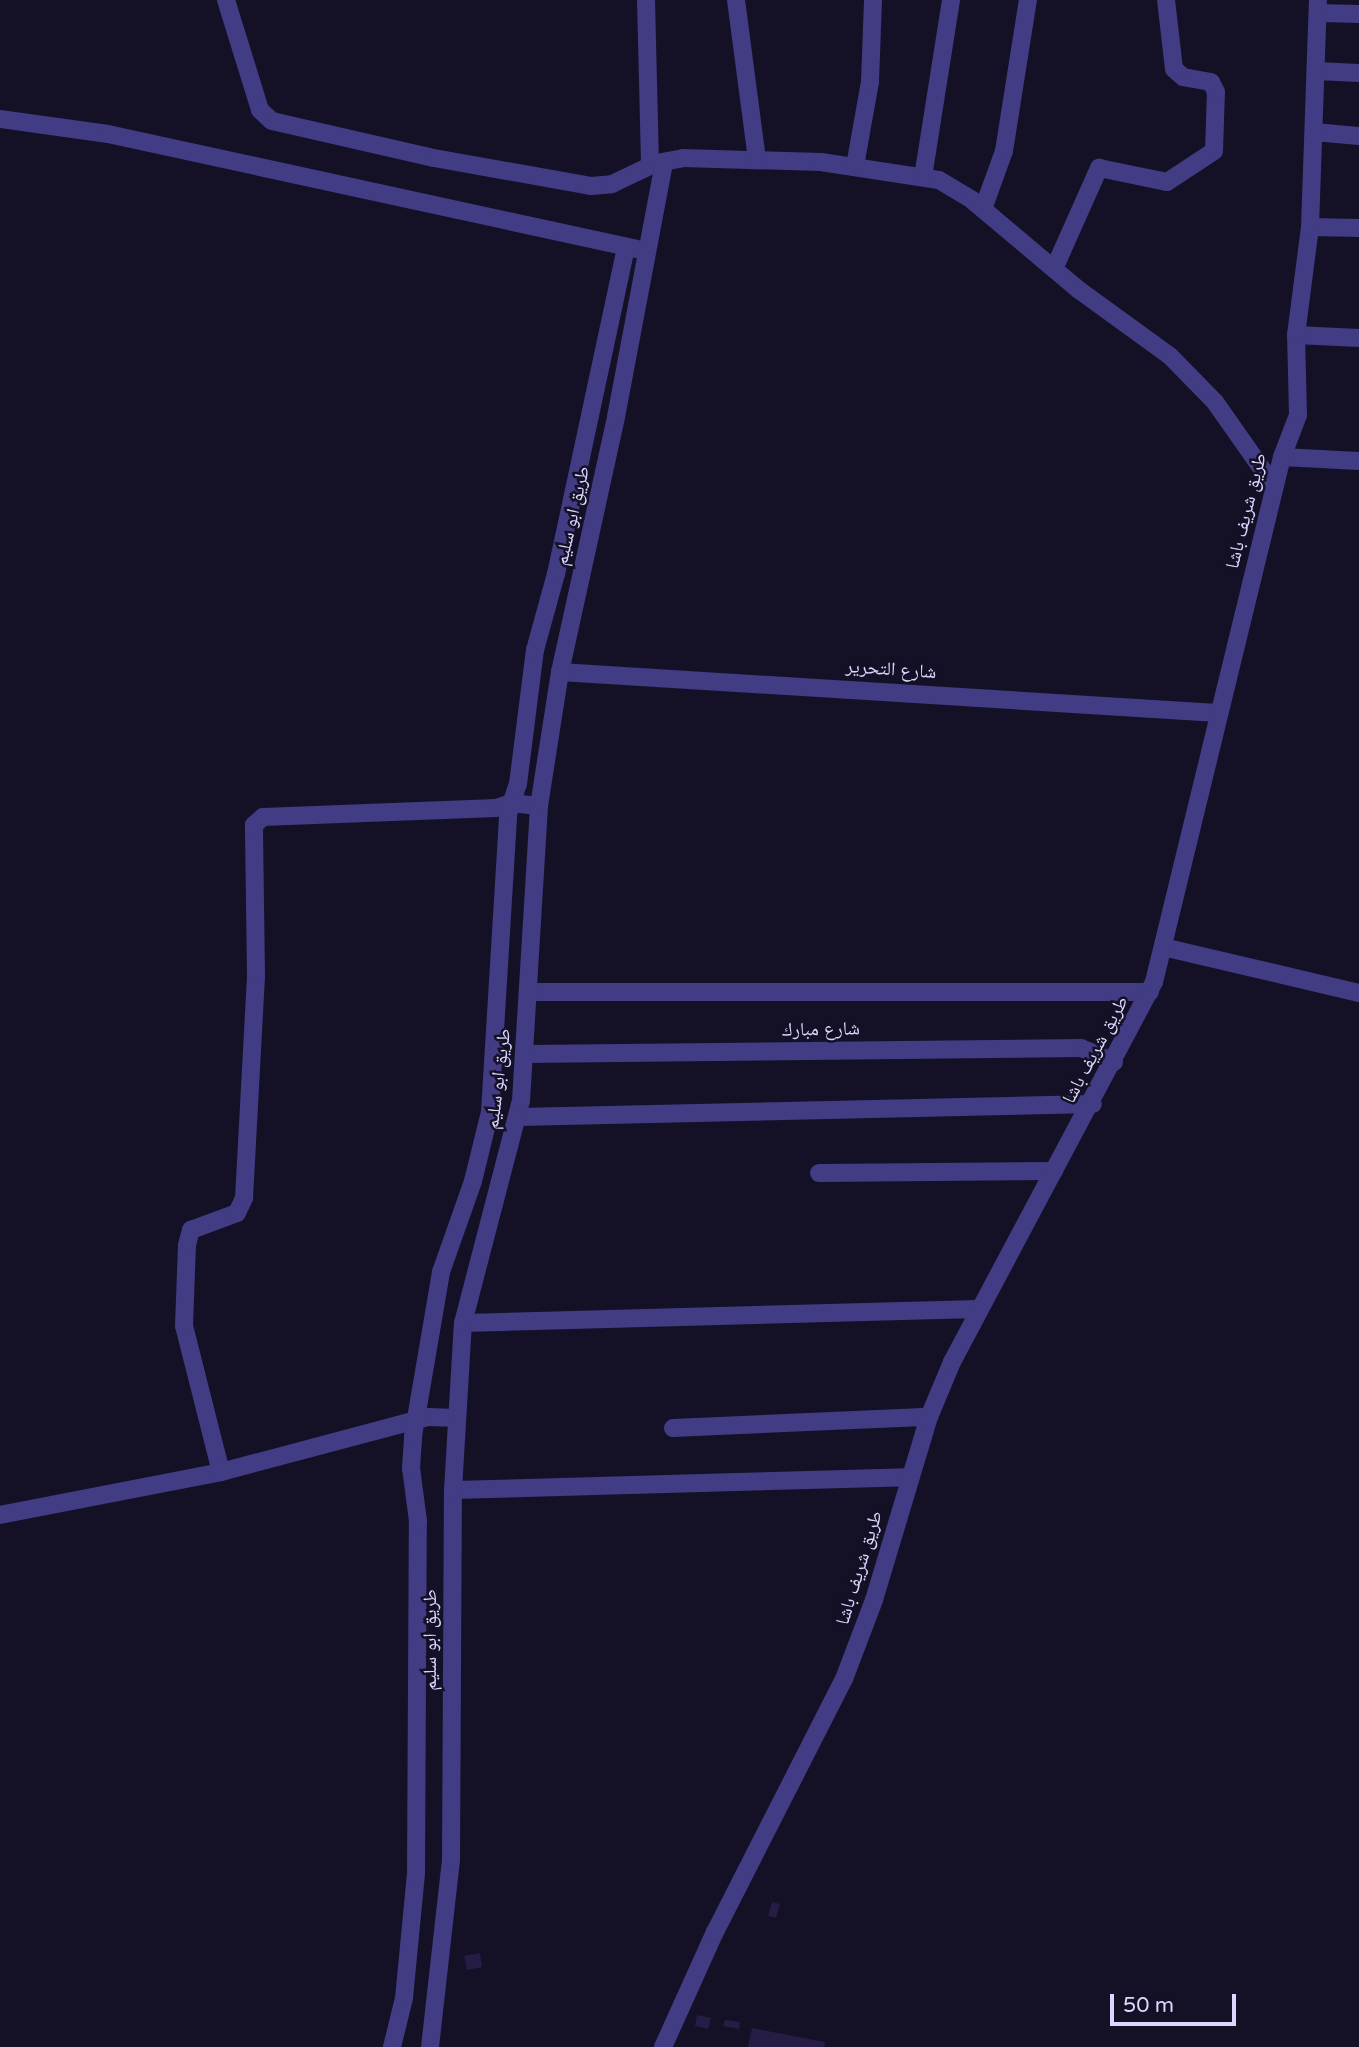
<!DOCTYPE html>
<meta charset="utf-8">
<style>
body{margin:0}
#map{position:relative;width:1359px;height:2047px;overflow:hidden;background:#141026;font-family:"Varela Round","Noto Naskh Arabic",sans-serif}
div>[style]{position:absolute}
.building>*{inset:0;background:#261c46}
.minor>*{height:18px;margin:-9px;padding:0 9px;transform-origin:9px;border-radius:9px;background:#413c83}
span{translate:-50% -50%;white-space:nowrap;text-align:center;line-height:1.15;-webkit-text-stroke:5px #141026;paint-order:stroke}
.street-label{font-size:19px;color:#dbd6fe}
.scale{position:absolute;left:1110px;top:1994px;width:126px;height:32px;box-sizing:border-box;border:4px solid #dbd6fe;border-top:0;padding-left:9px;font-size:21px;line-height:24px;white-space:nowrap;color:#dbd6fe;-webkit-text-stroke:5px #141026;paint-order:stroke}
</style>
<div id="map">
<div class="building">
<i style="clip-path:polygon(772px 1902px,780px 1904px,776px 1918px,768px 1916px)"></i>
<i style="clip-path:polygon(480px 1953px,482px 1967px,467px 1970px,464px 1956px)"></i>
<i style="clip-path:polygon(697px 2015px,711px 2018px,708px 2029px,695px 2026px)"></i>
<i style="clip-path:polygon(725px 2020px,740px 2022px,739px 2029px,723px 2026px)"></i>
<i style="clip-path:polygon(752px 2028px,825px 2042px,824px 2047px,748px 2047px)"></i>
</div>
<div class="minor">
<i style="left:226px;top:0;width:115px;rotate:72.8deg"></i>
<i style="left:260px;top:110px;width:16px;rotate:43deg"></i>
<i style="left:272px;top:121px;width:166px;rotate:12.9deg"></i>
<i style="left:434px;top:158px;width:159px;rotate:10.1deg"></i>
<i style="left:591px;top:186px;width:21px;rotate:-5deg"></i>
<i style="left:612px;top:184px;width:49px;rotate:-25.5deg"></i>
<i style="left:656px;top:163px;width:27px;rotate:-10deg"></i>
<i style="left:683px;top:158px;width:138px;rotate:1.7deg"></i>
<i style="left:821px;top:162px;width:119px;rotate:8.7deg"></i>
<i style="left:939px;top:180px;width:39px;rotate:31deg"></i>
<i style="left:972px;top:200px;width:140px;rotate:40.1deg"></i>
<i style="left:1079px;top:290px;width:112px;rotate:36deg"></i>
<i style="left:1170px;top:356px;width:64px;rotate:45.6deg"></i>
<i style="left:1215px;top:402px;width:103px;rotate:54.9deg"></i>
<i style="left:646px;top:0;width:165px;rotate:88.6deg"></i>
<i style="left:736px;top:0;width:161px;rotate:82.5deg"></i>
<i style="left:1318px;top:13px;width:41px;rotate:1.4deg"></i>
<i style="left:1316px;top:71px;width:43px;rotate:2.7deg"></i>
<i style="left:0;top:119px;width:109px;rotate:7.9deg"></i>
<i style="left:108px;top:134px;width:541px;rotate:12.26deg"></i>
<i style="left:1314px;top:132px;width:45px;rotate:5.1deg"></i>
<i style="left:855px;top:166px;width:85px;rotate:-79.9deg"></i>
<i style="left:870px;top:82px;width:82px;rotate:-87.9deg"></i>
<i style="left:923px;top:177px;width:179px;rotate:-81deg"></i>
<i style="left:983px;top:209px;width:62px;rotate:-70.1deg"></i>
<i style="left:1004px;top:151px;width:153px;rotate:-81deg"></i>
<i style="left:1310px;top:227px;width:49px;rotate:1.2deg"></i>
<i style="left:1054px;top:269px;width:111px;rotate:-66deg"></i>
<i style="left:1099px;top:168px;width:69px;rotate:11.6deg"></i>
<i style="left:1167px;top:182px;width:56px;rotate:-33.4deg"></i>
<i style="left:1214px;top:151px;width:59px;rotate:-88.1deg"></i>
<i style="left:1216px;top:92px;width:11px;rotate:-117deg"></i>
<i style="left:1211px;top:82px;width:28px;rotate:-170deg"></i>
<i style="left:1183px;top:77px;width:12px;rotate:-138deg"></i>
<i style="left:1174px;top:69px;width:69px;rotate:-96.6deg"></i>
<i style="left:1296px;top:335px;width:63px;rotate:2.7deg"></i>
<i style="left:1282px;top:457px;width:77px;rotate:3deg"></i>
<i style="left:560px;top:672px;width:659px;rotate:3.57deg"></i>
<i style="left:1163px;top:947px;width:201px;rotate:13.2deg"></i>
<i style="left:529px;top:992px;width:621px"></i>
<i style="left:526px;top:1054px;width:555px;rotate:-0.62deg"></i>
<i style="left:1081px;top:1048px;width:36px;rotate:23deg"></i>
<i style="left:518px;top:1117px;width:575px;rotate:-1.3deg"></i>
<i style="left:819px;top:1173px;width:235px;rotate:-0.5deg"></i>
<i style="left:463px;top:1323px;width:515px;rotate:-1.56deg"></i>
<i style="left:673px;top:1428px;width:256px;rotate:-2.5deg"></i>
<i style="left:221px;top:1472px;width:151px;rotate:-104.2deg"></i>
<i style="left:184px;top:1326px;width:81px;rotate:-87.9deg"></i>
<i style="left:187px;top:1245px;width:16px;rotate:-75deg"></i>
<i style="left:191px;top:1230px;width:49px;rotate:-20.3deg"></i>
<i style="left:237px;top:1213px;width:17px;rotate:-65deg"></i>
<i style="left:244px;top:1198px;width:223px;rotate:-86.9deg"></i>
<i style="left:256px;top:975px;width:150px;rotate:-90.8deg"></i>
<i style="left:254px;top:825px;width:12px;rotate:-42deg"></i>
<i style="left:263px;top:817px;width:233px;rotate:-2.2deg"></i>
<i style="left:496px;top:808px;width:16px;rotate:-18deg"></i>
<i style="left:511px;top:803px;width:28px;rotate:6deg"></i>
<i style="left:453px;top:1490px;width:455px;rotate:-1.6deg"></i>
<i style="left:0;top:1515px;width:225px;rotate:-11deg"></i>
<i style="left:221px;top:1472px;width:214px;rotate:-14.9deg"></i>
<i style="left:428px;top:1417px;width:29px;rotate:2deg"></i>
<i style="left:392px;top:2047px;width:50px;rotate:-76.2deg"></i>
<i style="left:404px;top:1998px;width:126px;rotate:-84.5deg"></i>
<i style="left:416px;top:1873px;width:352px;rotate:-89.7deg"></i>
<i style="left:418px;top:1521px;width:53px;rotate:-97.5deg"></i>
<i style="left:411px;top:1468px;width:32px;rotate:-86deg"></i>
<i style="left:413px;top:1436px;width:166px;rotate:-80.3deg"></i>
<i style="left:441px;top:1272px;width:96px;rotate:-70.6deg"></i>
<i style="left:473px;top:1181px;width:71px;rotate:-76.2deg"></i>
<i style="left:490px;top:1112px;width:299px;rotate:-86.5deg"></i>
<i style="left:508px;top:814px;width:32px;rotate:-72deg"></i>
<i style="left:518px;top:784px;width:135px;rotate:-82.8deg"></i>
<i style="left:535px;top:650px;width:79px;rotate:-74.6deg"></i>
<i style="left:556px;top:574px;width:334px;rotate:-77.9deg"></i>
<i style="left:430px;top:2047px;width:188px;rotate:-83.6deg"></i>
<i style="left:451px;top:1860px;width:370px;rotate:-89.7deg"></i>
<i style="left:453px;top:1490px;width:167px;rotate:-86.6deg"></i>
<i style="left:463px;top:1323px;width:229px;rotate:-75.4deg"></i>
<i style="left:521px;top:1101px;width:296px;rotate:-86.5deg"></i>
<i style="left:539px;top:806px;width:136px;rotate:-81.1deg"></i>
<i style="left:560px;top:672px;width:261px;rotate:-77.6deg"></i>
<i style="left:616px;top:417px;width:259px;rotate:-79.3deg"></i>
<i style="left:663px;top:2047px;width:126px;rotate:-65.7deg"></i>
<i style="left:715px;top:1932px;width:284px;rotate:-63deg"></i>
<i style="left:844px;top:1679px;width:85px;rotate:-69.2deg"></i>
<i style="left:874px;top:1600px;width:191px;rotate:-73.3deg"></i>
<i style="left:929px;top:1417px;width:60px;rotate:-67.3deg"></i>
<i style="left:952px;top:1362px;width:430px;rotate:-62deg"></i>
<i style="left:1154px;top:982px;width:540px;rotate:-76.3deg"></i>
<i style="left:1282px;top:457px;width:45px;rotate:-69.1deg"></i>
<i style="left:1298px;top:415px;width:80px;rotate:-91.4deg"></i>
<i style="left:1296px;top:335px;width:109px;rotate:-82.6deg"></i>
<i style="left:1310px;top:227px;width:227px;rotate:-88deg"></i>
</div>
<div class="street-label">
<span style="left:1247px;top:511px;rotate:-76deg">طريق شريف باشا</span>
<span style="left:573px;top:516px;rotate:-77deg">طريق ابو سليم</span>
<span style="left:891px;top:670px;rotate:4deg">شارع التحرير</span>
<span style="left:821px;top:1030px;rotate:-1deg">شارع مبارك</span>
<span style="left:1096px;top:1050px;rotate:-62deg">طريق شريف باشا</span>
<span style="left:499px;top:1079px;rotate:-83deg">طريق ابو سليم</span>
<span style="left:860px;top:1568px;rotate:-73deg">طريق شريف باشا</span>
<span style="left:431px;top:1640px;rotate:-90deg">طريق ابو سليم</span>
</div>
<div class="scale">50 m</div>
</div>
